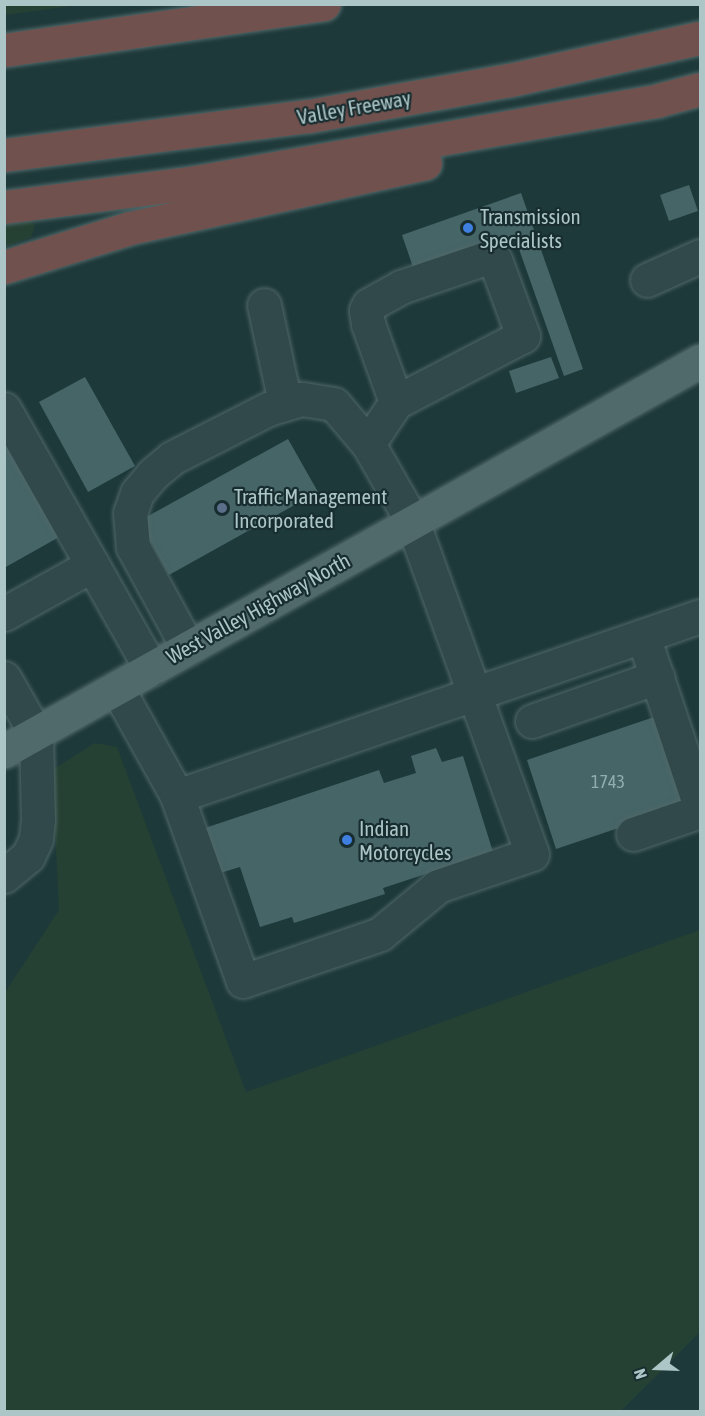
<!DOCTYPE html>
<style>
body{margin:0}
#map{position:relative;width:705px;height:1416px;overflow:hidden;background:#1e393a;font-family:"Asap Condensed",sans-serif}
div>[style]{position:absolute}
.green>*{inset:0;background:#254133}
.building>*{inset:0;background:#466567}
.roads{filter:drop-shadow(0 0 2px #506768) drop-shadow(0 0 2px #506768)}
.minor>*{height:33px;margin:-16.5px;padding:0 16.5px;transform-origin:16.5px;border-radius:16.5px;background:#32494b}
.major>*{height:33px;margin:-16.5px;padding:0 16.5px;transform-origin:16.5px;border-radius:16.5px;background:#50696b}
.highway>*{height:33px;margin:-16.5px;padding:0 16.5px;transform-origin:16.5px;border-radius:16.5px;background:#71514e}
.dots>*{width:16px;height:16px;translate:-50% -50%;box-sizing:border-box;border:3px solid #182d2f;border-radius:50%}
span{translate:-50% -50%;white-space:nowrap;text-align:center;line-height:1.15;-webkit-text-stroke:4.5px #182d2f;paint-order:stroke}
.number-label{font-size:18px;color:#92adaf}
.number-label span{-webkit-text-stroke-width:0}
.street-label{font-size:21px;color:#acc5c7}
.poi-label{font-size:21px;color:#acc5c7}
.left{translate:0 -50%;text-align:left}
.frame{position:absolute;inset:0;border:6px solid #acc5c7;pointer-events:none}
.north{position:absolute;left:627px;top:1338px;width:60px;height:60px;-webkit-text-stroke:4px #182d2f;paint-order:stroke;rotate:251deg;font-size:16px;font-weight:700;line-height:24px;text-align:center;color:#acc5c7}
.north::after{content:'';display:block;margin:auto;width:21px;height:27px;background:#acc5c7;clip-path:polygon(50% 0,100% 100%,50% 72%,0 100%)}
</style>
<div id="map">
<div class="green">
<i style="clip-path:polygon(5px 4px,79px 4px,79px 5px,5px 15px)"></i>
<i style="clip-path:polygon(31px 221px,35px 226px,31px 237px,5px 247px,5px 224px)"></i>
<i style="clip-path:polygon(95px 743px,117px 747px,246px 1092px,700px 930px,700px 1332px,621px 1411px,5px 1411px,4px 994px,59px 910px,52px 770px)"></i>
</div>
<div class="building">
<i style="clip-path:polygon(689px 185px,698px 211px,669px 221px,660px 195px)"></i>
<i style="clip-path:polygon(521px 193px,583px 369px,564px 376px,514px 235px,414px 270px,402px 235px)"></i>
<i style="clip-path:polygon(551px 357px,559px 378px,516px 393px,509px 371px)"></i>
<i style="clip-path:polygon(85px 377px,135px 466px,88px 492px,39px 402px)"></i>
<i style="clip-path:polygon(4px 433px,61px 536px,4px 568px)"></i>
<i style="clip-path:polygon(288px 439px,318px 492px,169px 575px,139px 521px)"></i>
<i style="clip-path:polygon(660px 715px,690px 804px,556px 849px,527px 760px)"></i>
<i style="clip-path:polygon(436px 748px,442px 762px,463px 756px,493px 852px,383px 888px,385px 894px,294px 923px,292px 917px,260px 927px,240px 867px,217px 874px,202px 829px,379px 770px,384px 783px,416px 773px,411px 756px)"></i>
</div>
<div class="roads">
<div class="minor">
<i style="left:647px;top:280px;width:58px;rotate:-24.4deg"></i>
<i style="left:264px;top:305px;width:100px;rotate:77.9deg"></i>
<i style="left:4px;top:409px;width:299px;rotate:60.5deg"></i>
<i style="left:368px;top:444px;width:50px;rotate:-56.3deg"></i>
<i style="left:396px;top:402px;width:143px;rotate:-27.5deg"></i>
<i style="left:523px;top:336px;width:81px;rotate:-110.2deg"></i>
<i style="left:495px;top:260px;width:7px;rotate:-153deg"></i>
<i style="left:489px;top:257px;width:93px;rotate:161.2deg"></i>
<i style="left:401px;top:287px;width:37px;rotate:151deg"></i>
<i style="left:369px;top:305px;width:6px;rotate:121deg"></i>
<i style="left:366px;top:310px;width:14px;rotate:82deg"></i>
<i style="left:368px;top:324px;width:83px;rotate:70.3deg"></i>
<i style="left:4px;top:614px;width:101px;rotate:-29.1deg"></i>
<i style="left:643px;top:636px;width:179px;rotate:71.5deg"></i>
<i style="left:4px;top:678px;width:64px;rotate:60.3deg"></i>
<i style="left:36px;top:734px;width:85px;rotate:88.7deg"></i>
<i style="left:38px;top:819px;width:20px;rotate:96deg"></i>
<i style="left:36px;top:839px;width:19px;rotate:115deg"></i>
<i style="left:28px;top:856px;width:31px;rotate:140deg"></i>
<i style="left:117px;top:688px;width:124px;rotate:60.9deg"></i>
<i style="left:177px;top:796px;width:196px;rotate:70.4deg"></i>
<i style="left:243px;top:981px;width:145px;rotate:-18.9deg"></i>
<i style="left:380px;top:934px;width:75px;rotate:-39.6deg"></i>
<i style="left:438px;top:886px;width:99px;rotate:-18.8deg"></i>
<i style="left:532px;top:854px;width:354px;rotate:-109.8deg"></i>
<i style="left:412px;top:521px;width:89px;rotate:-119.7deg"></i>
<i style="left:368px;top:444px;width:52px;rotate:-130.4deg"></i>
<i style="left:334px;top:404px;width:33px;rotate:-171deg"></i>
<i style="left:301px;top:399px;width:34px;rotate:163deg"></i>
<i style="left:268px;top:409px;width:108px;rotate:153deg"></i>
<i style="left:172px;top:458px;width:26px;rotate:140deg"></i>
<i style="left:152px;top:475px;width:23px;rotate:130deg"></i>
<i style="left:137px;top:493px;width:21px;rotate:109deg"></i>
<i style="left:130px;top:513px;width:34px;rotate:85deg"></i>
<i style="left:133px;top:547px;width:115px;rotate:61.4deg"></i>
<i style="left:532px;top:721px;width:133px;rotate:-19.4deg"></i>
<i style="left:177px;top:796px;width:553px;rotate:-18.99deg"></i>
<i style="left:633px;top:834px;width:71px;rotate:-18.9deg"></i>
</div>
<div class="major">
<i style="left:4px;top:751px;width:798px;rotate:-29.26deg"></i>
</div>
<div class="highway">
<i style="left:4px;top:50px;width:323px;rotate:-8.2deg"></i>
<i style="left:4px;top:155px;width:307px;rotate:-7.3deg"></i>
<i style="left:309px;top:116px;width:204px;rotate:-10.2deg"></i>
<i style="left:510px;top:80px;width:195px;rotate:-12.5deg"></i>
<i style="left:4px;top:207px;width:194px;rotate:-7.4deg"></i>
<i style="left:196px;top:182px;width:470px;rotate:-10deg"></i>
<i style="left:659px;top:100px;width:42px;rotate:-15deg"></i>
<i style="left:4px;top:267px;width:132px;rotate:-17.2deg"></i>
<i style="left:130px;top:228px;width:302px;rotate:-12.4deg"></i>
</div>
</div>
<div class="dots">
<i style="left:468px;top:228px;background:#3f7fe0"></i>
<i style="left:222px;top:508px;background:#5c6f8a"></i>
<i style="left:347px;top:840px;background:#3f7fe0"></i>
</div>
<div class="number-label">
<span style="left:608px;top:782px">1743</span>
</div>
<div class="street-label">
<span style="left:354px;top:107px;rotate:-10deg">Valley Freeway</span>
<span style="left:258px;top:608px;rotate:-29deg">West Valley Highway North</span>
</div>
<div class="poi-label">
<span class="left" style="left:480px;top:228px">Transmission<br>Specialists</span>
<span class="left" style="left:234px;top:508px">Traffic Management<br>Incorporated</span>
<span class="left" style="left:359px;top:840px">Indian<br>Motorcycles</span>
</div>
<div class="frame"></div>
<div class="north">N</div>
</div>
